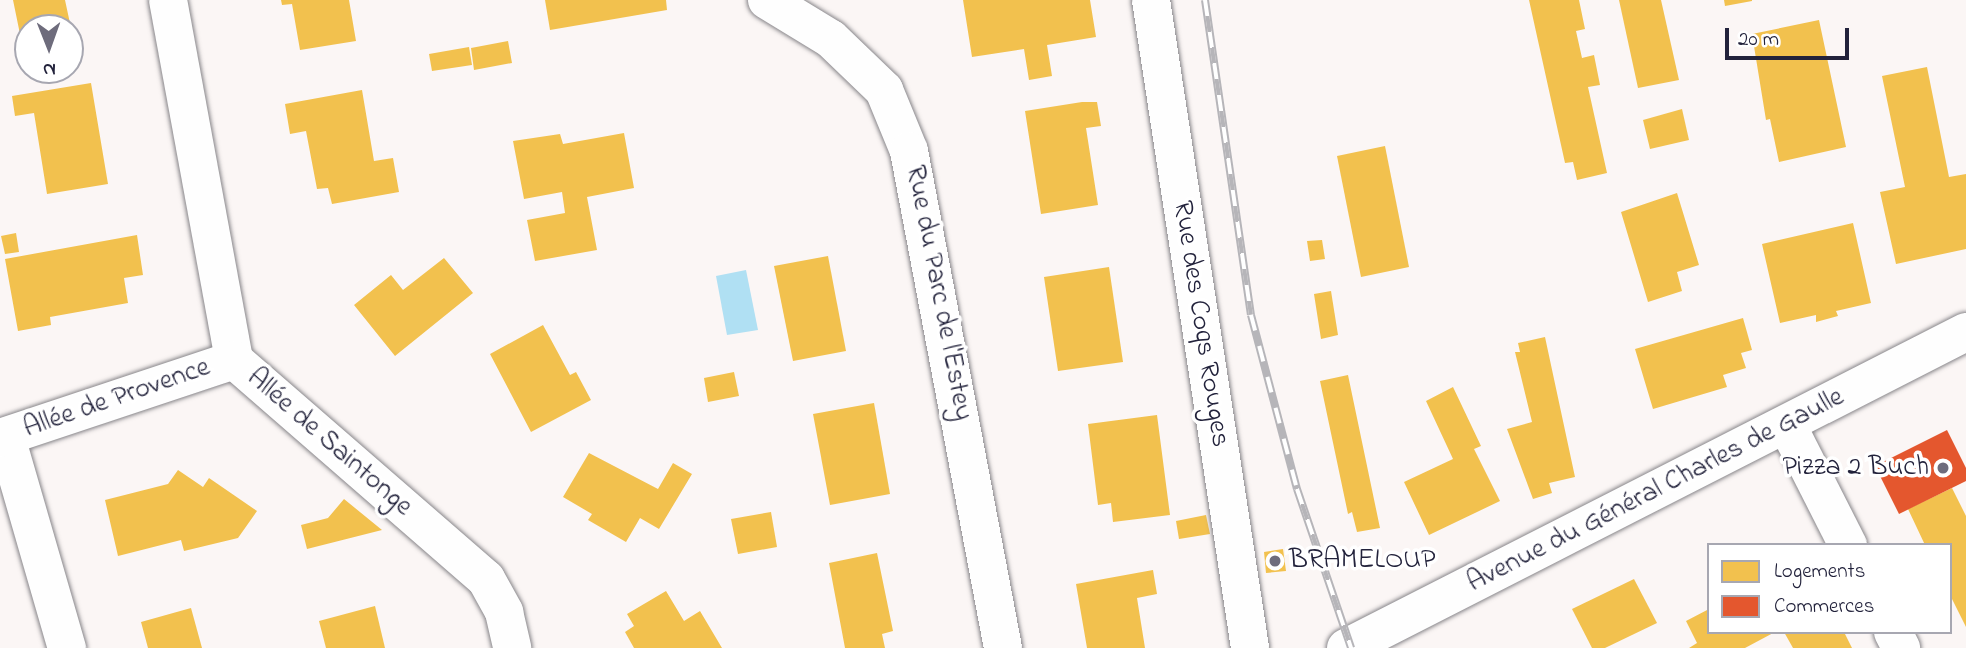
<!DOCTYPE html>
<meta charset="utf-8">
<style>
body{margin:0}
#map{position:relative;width:1966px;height:648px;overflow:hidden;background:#fbf6f5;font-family:"Indie Flower",sans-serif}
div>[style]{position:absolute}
.water>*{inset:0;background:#b0e0f3}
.homes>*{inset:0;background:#f2c14e}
.shops>*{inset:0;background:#e4572e}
.roads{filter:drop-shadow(0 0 2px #88868a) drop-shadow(0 0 2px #88868a)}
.minor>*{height:38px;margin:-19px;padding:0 19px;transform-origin:19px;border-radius:19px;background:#fefefe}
.rail>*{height:8px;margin-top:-4px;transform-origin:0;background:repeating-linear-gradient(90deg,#fff 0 16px,#b6b5b9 0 32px);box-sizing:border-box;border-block:2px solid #b6b5b9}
.dots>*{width:19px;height:19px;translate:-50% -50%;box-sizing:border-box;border:4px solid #fff;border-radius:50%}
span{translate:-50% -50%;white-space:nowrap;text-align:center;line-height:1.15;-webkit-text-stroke:7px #fff;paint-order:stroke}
.street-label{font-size:28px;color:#22223b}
.poi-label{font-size:28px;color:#22223b}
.right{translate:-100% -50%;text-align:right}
.left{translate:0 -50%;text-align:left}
.legend{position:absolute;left:1707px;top:543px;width:245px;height:91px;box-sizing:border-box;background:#fff;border:2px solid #a7a7b1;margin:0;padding:9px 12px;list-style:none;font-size:21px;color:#22223b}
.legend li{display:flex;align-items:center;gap:14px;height:35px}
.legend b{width:35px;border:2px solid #a7a7b1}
.north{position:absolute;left:14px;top:14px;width:70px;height:70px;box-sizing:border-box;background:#fff;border:2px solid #a7a7b1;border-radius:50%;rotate:179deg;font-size:19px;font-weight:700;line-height:28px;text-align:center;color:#22223b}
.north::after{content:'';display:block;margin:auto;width:24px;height:32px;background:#6e6c7c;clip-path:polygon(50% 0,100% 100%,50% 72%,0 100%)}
.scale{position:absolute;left:1725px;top:28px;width:124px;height:32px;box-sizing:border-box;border:4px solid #22223b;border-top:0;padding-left:9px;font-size:21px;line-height:24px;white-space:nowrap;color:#22223b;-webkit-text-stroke:5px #fff;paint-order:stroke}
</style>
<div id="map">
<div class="water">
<i style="clip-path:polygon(746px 270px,758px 330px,727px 335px,716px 276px)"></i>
</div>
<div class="homes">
<i style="clip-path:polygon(13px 0,65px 0,71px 28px,28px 28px,28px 37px,21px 39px)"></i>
<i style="clip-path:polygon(281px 0,349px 0,356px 41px,300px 50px,292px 4px,282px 5px)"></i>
<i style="clip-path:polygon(545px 0,666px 0,667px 10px,550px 30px)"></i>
<i style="clip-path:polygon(963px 0,1090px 0,1096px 37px,1047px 45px,1052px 76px,1029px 80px,1024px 49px,972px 57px)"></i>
<i style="clip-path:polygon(1529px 0,1579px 0,1585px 29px,1576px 31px,1582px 58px,1594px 55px,1600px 85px,1588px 87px,1607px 173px,1577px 180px,1573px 162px,1565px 163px)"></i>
<i style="clip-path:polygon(1619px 0,1661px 0,1679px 80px,1638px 88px)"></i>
<i style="clip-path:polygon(1724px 0,1752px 0,1752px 1px,1725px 6px)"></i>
<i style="clip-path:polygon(1819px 20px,1846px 147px,1779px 162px,1770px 119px,1766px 120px,1752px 34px)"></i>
<i style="clip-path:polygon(508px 41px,512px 63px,474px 70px,471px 48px)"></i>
<i style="clip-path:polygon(469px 47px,472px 65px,432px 71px,429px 54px)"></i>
<i style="clip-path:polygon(1927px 67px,1949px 177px,1966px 174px,1966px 249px,1896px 264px,1880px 192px,1905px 187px,1882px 76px)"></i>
<i style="clip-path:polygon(91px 83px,108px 184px,47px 194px,34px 113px,15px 116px,12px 96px)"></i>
<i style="clip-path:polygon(362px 90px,374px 161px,393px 158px,399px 192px,332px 204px,328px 188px,317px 189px,306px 131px,290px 134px,285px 104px)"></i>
<i style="clip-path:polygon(1082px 102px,1097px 102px,1101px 126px,1086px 128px,1098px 205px,1041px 214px,1025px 111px)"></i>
<i style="clip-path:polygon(1682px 109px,1689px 140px,1650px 149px,1643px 120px)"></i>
<i style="clip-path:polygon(624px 133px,634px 188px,587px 197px,597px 250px,535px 261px,527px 220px,565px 213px,562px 192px,524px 199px,513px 141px,560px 134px,563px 144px)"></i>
<i style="clip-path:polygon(1385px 146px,1409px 267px,1361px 277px,1337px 156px)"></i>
<i style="clip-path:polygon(1677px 193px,1699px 265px,1677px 272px,1682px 291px,1648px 302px,1621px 212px)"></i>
<i style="clip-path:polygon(1853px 223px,1871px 303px,1836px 311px,1838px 316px,1816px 322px,1816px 315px,1780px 323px,1762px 244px)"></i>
<i style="clip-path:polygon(16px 233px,19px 252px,5px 254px,1px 236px)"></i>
<i style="clip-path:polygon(137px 235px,143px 275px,124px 278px,128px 303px,50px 317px,51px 325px,18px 331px,5px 259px)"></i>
<i style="clip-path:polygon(1322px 240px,1325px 259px,1310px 261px,1307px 241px)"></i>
<i style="clip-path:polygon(828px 256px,846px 351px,793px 361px,774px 266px)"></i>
<i style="clip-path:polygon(444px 258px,473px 293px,395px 356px,354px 305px,391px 275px,403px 290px)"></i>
<i style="clip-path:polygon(1109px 267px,1123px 362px,1058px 371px,1044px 277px)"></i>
<i style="clip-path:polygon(1331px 291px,1338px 335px,1321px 339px,1314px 294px)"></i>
<i style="clip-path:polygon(1743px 318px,1752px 350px,1741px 353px,1746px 368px,1723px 375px,1727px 387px,1653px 409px,1635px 349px)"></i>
<i style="clip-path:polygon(543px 325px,570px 375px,576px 372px,591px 400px,531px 432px,490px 354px)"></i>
<i style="clip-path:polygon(1545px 337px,1575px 477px,1549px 483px,1552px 493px,1533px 499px,1507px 429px,1532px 422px,1515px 352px,1520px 352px,1518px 343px)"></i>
<i style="clip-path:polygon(734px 372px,739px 396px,708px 402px,704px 378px)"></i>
<i style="clip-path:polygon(1348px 375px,1380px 528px,1357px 532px,1352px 512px,1348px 514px,1320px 381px)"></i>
<i style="clip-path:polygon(1453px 387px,1481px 446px,1474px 449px,1500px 501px,1429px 535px,1404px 482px,1453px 459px,1426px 401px)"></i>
<i style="clip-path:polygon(874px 403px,890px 494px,830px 505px,813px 414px)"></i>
<i style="clip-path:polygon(1157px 415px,1170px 515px,1113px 522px,1111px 503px,1098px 505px,1088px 424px)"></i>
<i style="clip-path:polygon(589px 453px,658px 489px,673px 463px,692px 474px,659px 529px,640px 518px,626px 542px,588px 520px,592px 514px,563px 497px)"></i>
<i style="clip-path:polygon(178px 470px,203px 487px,209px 478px,257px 511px,238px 538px,184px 551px,181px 540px,118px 556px,105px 500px,168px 484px)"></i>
<i style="clip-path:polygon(1952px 488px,1966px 516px,1966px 627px,1950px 595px,1950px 545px,1925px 545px,1908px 509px)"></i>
<i style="clip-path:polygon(344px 499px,382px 530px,307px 549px,301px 525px,328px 518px)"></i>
<i style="clip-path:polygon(771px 512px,777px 547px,738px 554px,731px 519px)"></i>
<i style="clip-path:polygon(1206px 515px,1210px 534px,1179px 539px,1176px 521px)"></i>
<i style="clip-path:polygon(1283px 549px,1286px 571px,1266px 573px,1264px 552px)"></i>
<i style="clip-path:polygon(877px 553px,893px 631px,882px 634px,885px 648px,845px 648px,829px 563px)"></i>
<i style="clip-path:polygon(1153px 570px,1157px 594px,1137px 598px,1145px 648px,1087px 648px,1076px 584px)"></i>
<i style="clip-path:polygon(1634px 579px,1657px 623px,1605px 648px,1592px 648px,1572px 609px)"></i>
<i style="clip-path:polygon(666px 591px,684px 621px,700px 611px,722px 648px,634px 648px,625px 632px,634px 626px,627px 614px)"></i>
<i style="clip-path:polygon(375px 606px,385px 648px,326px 648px,319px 621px)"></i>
<i style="clip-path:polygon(191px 608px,202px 648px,148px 648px,141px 622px)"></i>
<i style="clip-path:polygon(1709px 609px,1709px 632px,1775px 632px,1745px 648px,1689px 648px,1697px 643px,1686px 621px)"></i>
<i style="clip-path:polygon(1784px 632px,1844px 632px,1852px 648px,1793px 648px)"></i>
</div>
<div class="shops">
<i style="clip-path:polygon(1947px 430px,1966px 468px,1966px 481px,1899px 514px,1875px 466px)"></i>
</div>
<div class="roads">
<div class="minor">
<i style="left:168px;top:0;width:366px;rotate:79.6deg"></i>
<i style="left:234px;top:360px;width:334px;rotate:41deg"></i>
<i style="left:486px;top:579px;width:38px;rotate:61deg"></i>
<i style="left:504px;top:612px;width:37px;rotate:77deg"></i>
<i style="left:767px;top:0;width:75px;rotate:31.4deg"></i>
<i style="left:831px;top:39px;width:74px;rotate:43.9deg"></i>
<i style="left:884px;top:90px;width:66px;rotate:67.7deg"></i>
<i style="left:909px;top:151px;width:506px;rotate:79.29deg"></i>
<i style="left:1151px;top:0;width:656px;rotate:81.31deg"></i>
<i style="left:1787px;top:425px;width:135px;rotate:63.1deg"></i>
<i style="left:6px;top:437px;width:220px;rotate:73.9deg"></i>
<i style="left:0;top:438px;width:247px;rotate:-18.4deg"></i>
<i style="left:1893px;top:632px;width:18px;rotate:63deg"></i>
<i style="left:1346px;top:648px;width:696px;rotate:-27.01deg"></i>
</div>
</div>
<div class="rail">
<i style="left:1205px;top:0;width:318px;rotate:81.7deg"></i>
<i style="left:1251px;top:315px;width:180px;rotate:75.2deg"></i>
<i style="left:1297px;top:489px;width:168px;rotate:71.2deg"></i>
</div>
<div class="dots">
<i style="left:1943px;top:468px;background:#6e6c7c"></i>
<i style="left:1275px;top:561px;background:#6e6c7c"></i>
</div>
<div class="street-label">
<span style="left:938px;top:293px;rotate:79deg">Rue du Parc de l'Estey</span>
<span style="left:1200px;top:324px;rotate:81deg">Rue des Coqs Rouges</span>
<span style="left:117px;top:399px;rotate:-19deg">Allée de Provence</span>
<span style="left:329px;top:443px;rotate:41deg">Allée de Saintonge</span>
<span style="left:1656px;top:491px;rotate:-27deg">Avenue du Général Charles de Gaulle</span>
</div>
<div class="poi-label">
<span class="right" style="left:1929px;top:468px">Pizza 2 Buch</span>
<span class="left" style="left:1289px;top:561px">BRAMELOUP</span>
</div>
<ul class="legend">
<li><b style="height:19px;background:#f2c14e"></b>Logements</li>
<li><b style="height:19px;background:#e4572e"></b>Commerces</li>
</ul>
<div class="north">N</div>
<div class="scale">20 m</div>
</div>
